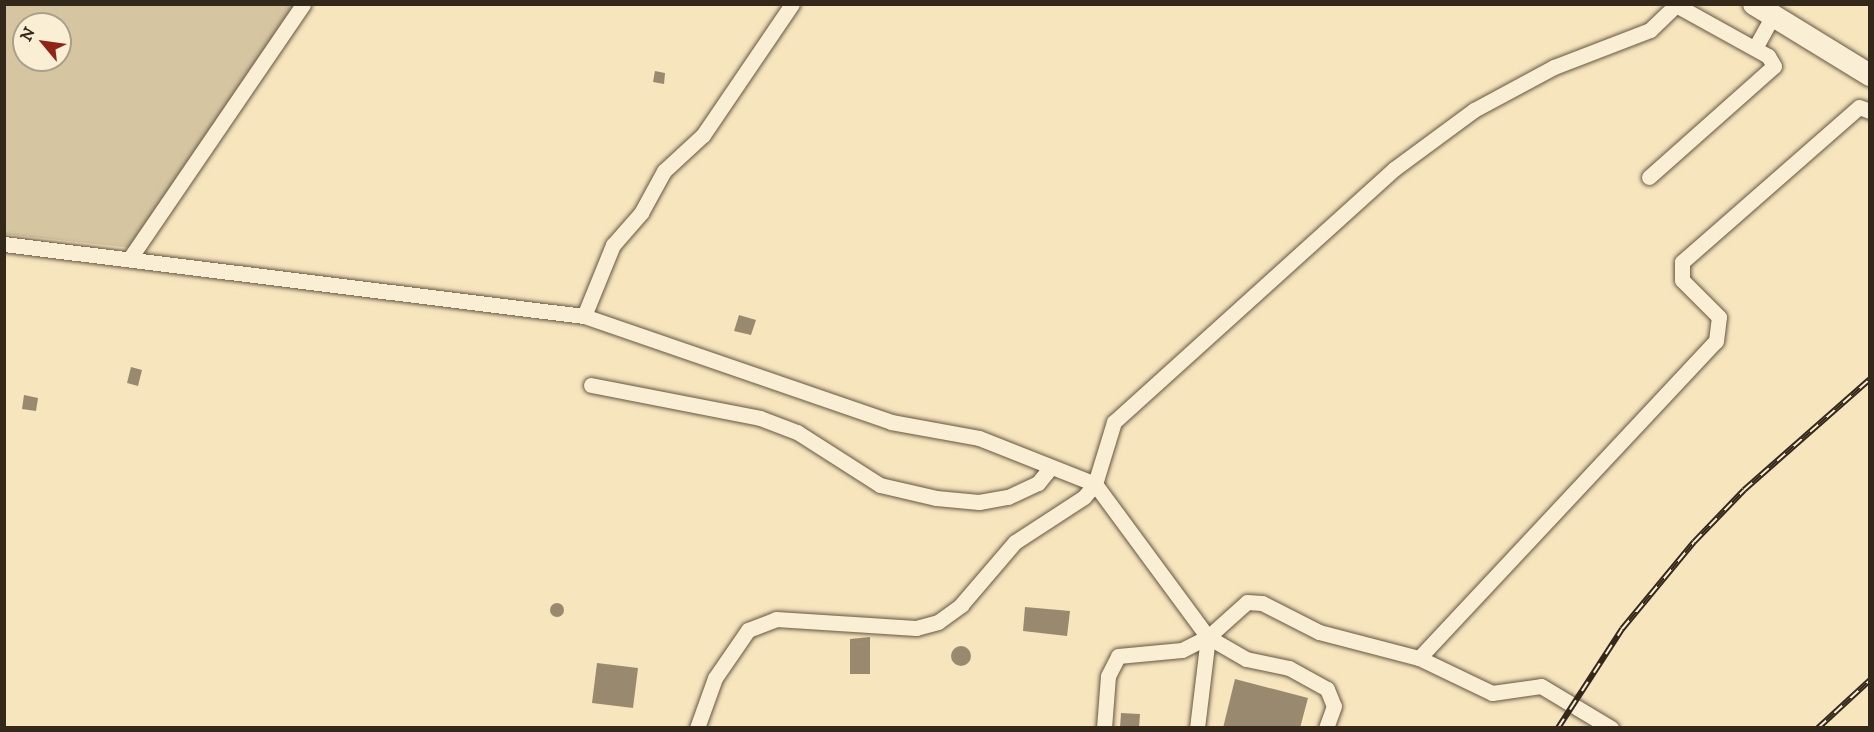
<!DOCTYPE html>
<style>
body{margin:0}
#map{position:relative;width:1874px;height:732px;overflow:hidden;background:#f7e5bd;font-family:"IM FELL DW Pica",serif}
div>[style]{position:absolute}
.green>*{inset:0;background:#d6c5a1}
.building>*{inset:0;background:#998a6f}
.round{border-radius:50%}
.roads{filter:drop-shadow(0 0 2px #645743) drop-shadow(0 0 2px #645743)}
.street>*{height:15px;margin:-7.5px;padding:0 7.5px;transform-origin:7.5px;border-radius:7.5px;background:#faeed4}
.secondary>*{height:22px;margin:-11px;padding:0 11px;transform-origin:11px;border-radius:11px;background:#faeed4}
.rail>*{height:6px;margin-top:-3px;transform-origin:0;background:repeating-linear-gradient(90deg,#faeed4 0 11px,#33281a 0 22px);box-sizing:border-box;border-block:2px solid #33281a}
span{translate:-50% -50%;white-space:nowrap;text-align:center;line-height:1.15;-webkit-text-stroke:5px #faeed4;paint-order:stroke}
.frame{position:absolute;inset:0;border:6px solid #33281a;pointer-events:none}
.north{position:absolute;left:12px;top:12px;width:60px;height:60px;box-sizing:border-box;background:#faeed4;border:2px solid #aa9f8a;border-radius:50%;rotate:299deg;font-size:16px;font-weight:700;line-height:24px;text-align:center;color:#33281a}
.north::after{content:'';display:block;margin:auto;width:21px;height:27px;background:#8f2418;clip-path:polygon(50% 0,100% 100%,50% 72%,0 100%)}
</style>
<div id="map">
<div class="green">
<i style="clip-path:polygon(evenodd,4px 5px,297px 5px,131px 248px,5px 234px,4px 5px,24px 24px,60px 24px,60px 60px,24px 60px,24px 24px)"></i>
</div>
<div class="building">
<i style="clip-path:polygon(655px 71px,665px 73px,664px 84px,653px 82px)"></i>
<i style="clip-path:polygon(739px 315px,756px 320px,751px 335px,734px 331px)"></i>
<i style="clip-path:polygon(131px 367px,142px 370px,138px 386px,127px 383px)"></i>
<i style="clip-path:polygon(24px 395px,38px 398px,36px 411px,22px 409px)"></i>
<i class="round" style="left:550px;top:603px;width:14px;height:14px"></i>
<i style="clip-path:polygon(1025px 607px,1070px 611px,1067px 636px,1023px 631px)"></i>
<i style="clip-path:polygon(870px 637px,870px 674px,850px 674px,850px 639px)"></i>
<i class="round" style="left:951px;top:646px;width:20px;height:20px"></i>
<i style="clip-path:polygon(597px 663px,638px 668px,633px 708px,592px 703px)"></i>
<i style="clip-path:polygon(1235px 679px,1308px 698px,1300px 728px,1223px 728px)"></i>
<i style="clip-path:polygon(1121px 713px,1140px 714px,1139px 728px,1120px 728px)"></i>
</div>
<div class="roads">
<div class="street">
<i style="left:1755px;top:48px;width:37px;rotate:-61deg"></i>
<i style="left:1649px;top:177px;width:167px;rotate:-41.6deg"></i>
<i style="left:1774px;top:66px;width:12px;rotate:-121deg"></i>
<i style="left:1768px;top:56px;width:105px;rotate:-151deg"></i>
<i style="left:4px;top:244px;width:584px;rotate:7.08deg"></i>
<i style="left:584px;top:316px;width:325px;rotate:19deg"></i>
<i style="left:891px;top:422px;width:89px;rotate:10.3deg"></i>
<i style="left:979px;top:438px;width:125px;rotate:21.6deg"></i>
<i style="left:1095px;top:484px;width:190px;rotate:53.6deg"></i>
<i style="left:1208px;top:637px;width:44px;rotate:30.1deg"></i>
<i style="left:1246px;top:659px;width:44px;rotate:11.8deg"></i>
<i style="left:1289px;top:668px;width:43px;rotate:28.9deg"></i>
<i style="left:1327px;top:689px;width:18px;rotate:68deg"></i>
<i style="left:1334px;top:706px;width:23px;rotate:110deg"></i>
<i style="left:130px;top:258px;width:307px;rotate:-55.7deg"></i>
<i style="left:584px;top:316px;width:77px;rotate:-67.8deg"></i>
<i style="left:613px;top:245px;width:43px;rotate:-48.8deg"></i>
<i style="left:641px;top:213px;width:48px;rotate:-61.3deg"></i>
<i style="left:664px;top:171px;width:53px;rotate:-42.7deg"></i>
<i style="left:703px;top:135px;width:158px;rotate:-55.8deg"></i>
<i style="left:591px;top:385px;width:172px;rotate:11deg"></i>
<i style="left:760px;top:418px;width:40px;rotate:21deg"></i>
<i style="left:797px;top:432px;width:98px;rotate:32.6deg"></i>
<i style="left:880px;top:485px;width:57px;rotate:13.1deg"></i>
<i style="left:936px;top:498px;width:43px;rotate:5.3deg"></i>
<i style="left:979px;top:502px;width:29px;rotate:-10deg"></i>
<i style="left:1008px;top:497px;width:33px;rotate:-25deg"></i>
<i style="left:1038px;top:483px;width:19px;rotate:-51deg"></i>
<i style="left:1419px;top:658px;width:434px;rotate:-46.9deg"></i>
<i style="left:1716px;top:341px;width:24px;rotate:-83deg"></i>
<i style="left:1719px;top:317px;width:52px;rotate:-135deg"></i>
<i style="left:1682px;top:280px;width:18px;rotate:-90deg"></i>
<i style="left:1682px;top:262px;width:235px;rotate:-41.2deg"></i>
<i style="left:1859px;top:107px;width:12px;rotate:20deg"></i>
<i style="left:697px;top:728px;width:53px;rotate:-70.2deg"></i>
<i style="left:715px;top:678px;width:58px;rotate:-55.5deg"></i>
<i style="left:748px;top:630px;width:30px;rotate:-21deg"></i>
<i style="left:776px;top:619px;width:140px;rotate:3.7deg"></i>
<i style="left:916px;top:628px;width:23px;rotate:-15deg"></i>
<i style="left:938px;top:622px;width:29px;rotate:-36deg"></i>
<i style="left:961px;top:605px;width:83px;rotate:-49.4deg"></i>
<i style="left:1015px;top:542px;width:82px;rotate:-33.1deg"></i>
<i style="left:1084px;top:497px;width:17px;rotate:-50deg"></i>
<i style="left:1095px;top:484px;width:65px;rotate:-73deg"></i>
<i style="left:1114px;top:422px;width:377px;rotate:-42.1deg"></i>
<i style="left:1394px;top:169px;width:99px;rotate:-36.4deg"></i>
<i style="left:1474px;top:110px;width:91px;rotate:-28.3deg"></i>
<i style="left:1554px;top:67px;width:103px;rotate:-21.1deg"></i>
<i style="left:1650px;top:30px;width:37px;rotate:-44deg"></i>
<i style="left:1104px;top:728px;width:52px;rotate:-85.6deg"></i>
<i style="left:1108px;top:676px;width:22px;rotate:-63deg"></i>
<i style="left:1118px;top:656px;width:64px;rotate:-5.4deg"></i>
<i style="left:1182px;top:650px;width:29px;rotate:-27deg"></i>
<i style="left:1208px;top:637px;width:52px;rotate:-41.9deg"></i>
<i style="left:1247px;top:602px;width:15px;rotate:4deg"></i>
<i style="left:1262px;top:603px;width:64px;rotate:27deg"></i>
<i style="left:1319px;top:632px;width:103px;rotate:14.6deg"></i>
<i style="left:1419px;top:658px;width:81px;rotate:25.6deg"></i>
<i style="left:1492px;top:693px;width:49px;rotate:-8.1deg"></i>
<i style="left:1541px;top:686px;width:82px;rotate:31deg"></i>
<i style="left:1197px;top:728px;width:92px;rotate:-83.1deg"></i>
</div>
<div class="secondary">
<i style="left:1754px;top:4px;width:136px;rotate:31.5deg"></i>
</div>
</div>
<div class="rail">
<i style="left:1558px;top:728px;width:118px;rotate:-57.1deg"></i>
<i style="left:1622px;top:629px;width:113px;rotate:-50.4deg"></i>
<i style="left:1694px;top:542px;width:72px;rotate:-46.1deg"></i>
<i style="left:1744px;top:490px;width:168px;rotate:-41.4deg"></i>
<i style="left:1818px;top:728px;width:71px;rotate:-42.7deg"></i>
</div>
<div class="frame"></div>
<div class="north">N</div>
</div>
